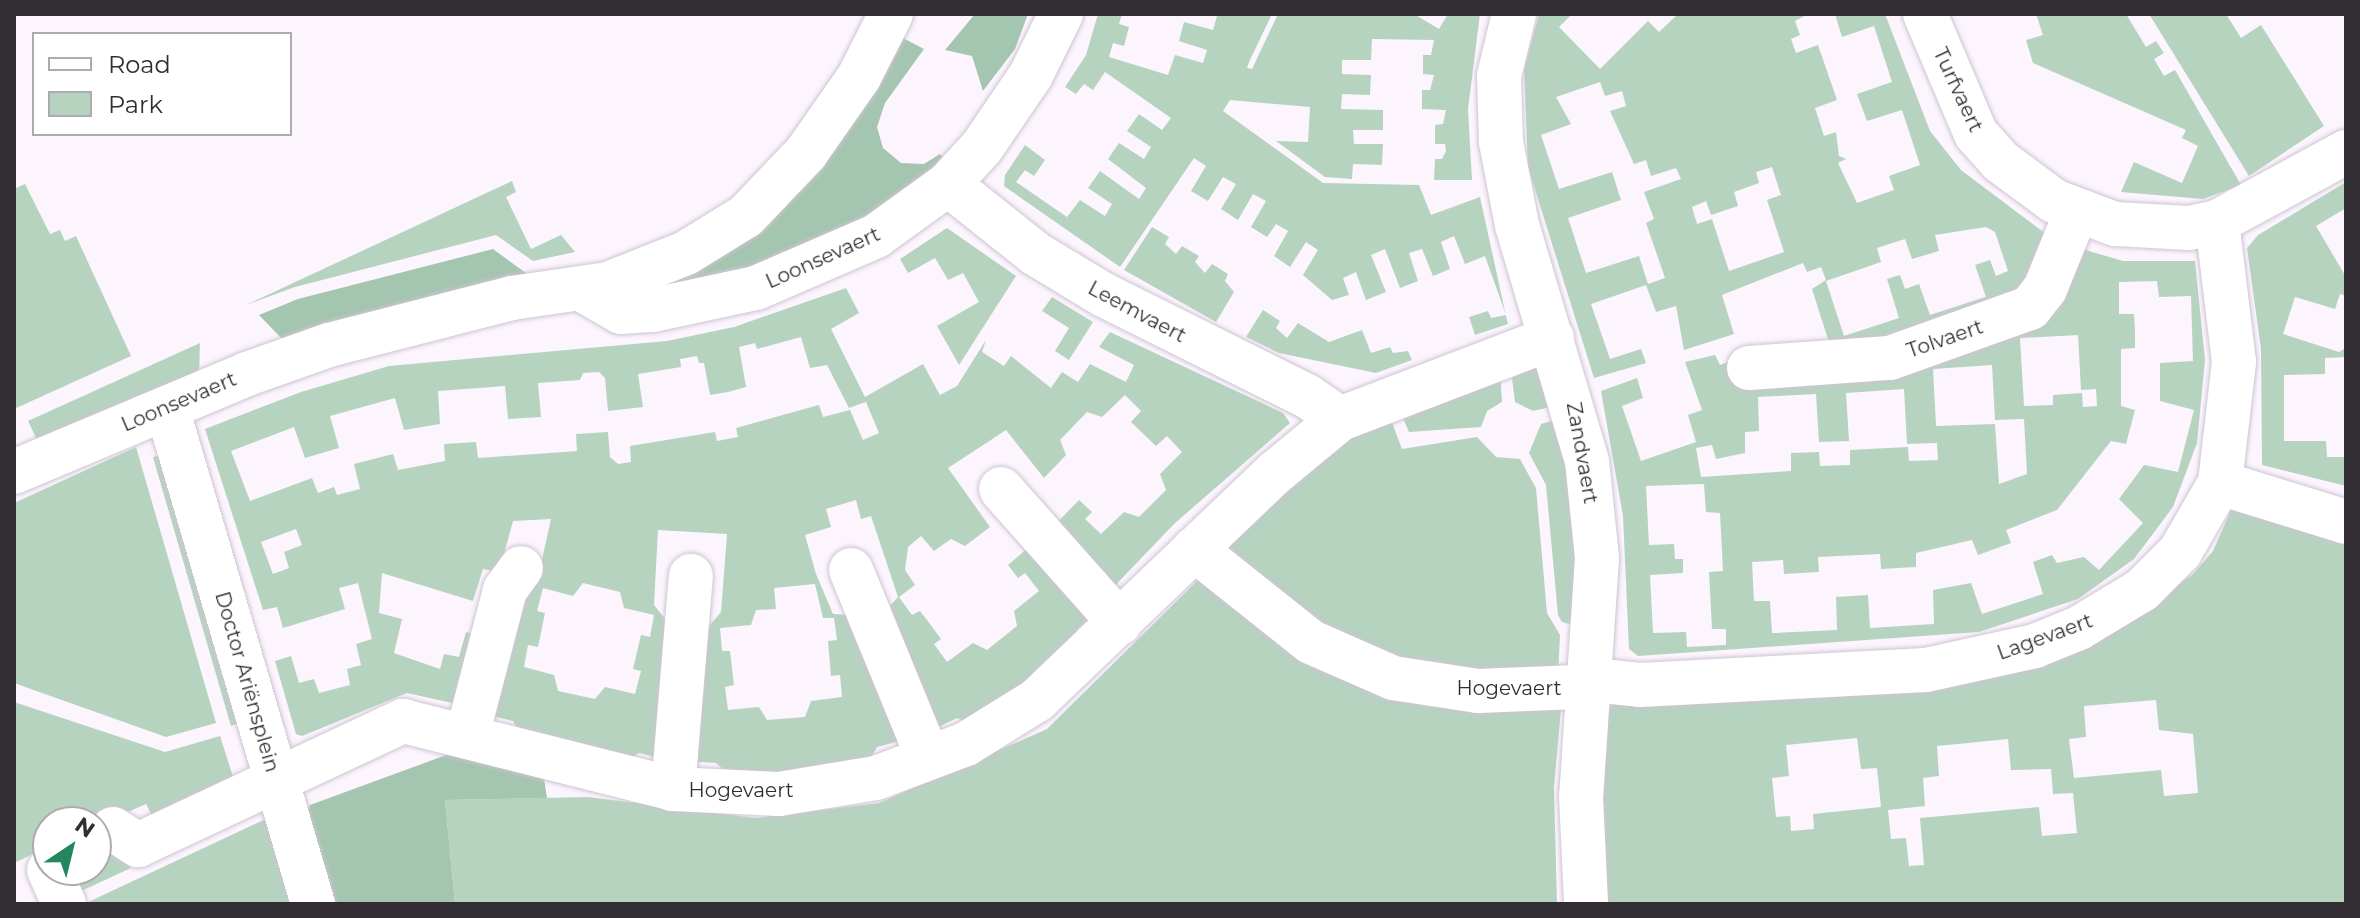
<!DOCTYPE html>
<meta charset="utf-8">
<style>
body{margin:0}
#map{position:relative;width:2360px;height:918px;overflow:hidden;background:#fcf5fe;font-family:Montserrat,sans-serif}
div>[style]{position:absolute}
.green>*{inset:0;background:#b6d3c0}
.forest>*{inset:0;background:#a4c5af}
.roads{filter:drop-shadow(0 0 2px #cec4d2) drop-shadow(0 0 2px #cec4d2)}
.minor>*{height:44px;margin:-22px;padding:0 22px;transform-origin:22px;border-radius:22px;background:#fff}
span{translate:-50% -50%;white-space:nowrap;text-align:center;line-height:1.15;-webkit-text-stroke:8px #fff;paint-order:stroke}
.street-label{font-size:20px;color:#312d33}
.frame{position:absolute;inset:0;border:16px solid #312d33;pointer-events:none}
.legend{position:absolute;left:32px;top:32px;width:260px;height:104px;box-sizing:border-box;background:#fff;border:2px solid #adabad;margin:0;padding:10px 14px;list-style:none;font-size:24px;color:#312d33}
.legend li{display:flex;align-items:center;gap:16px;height:40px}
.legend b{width:40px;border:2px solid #adabad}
.north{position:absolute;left:32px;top:806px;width:80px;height:80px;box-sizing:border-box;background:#fff;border:2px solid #adabad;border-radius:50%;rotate:35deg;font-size:22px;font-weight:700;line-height:32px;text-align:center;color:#312d33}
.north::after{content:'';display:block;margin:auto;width:28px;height:36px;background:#24865f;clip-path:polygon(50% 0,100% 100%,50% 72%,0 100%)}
</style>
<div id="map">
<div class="green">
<i style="clip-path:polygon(1098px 14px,1122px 14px,1119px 24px,1129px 27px,1124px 46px,1113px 43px,1109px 57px,1168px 75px,1175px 55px,1203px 63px,1207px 50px,1179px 41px,1184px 22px,1213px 30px,1217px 16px,1211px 14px,1272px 14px,1249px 62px,1247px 68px,1252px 69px,1278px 14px,1414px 14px,1439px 29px,1448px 14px,1480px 14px,1468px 109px,1472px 180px,1434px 180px,1435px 159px,1442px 159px,1446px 151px,1445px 144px,1435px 144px,1435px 125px,1443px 124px,1446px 110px,1422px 109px,1422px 90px,1430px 90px,1434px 75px,1423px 74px,1423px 55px,1431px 55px,1434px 40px,1372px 39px,1371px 60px,1342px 60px,1342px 74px,1371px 75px,1370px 95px,1342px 94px,1341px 109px,1383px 110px,1383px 130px,1353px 130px,1354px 144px,1383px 144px,1382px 165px,1353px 164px,1352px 179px,1325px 177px,1276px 141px,1308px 142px,1310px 107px,1230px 100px,1223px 111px,1323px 183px,1419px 185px,1431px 215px,1480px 197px,1506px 316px,1508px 324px,1475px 335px,1469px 317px,1488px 311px,1491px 318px,1506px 315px,1485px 256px,1465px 264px,1454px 236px,1441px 242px,1450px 269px,1433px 276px,1422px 249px,1409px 253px,1418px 281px,1400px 288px,1385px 249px,1371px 255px,1386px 292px,1366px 300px,1356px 272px,1343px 278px,1349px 295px,1332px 300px,1303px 275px,1318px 250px,1306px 242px,1290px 267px,1274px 256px,1288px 231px,1276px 224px,1267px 237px,1251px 227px,1266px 201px,1253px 194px,1238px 220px,1221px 209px,1236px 184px,1223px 177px,1208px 201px,1191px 191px,1206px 166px,1194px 158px,1120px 267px,1004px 186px,1005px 175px,1025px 145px,1045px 160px,1034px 176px,1025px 170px,1016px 182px,1067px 217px,1080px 200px,1105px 216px,1112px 204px,1088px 188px,1100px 171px,1139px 199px,1146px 188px,1108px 159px,1119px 143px,1144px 159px,1151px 147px,1127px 131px,1139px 114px,1162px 130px,1171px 118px,1105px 72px,1093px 90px,1084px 84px,1076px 94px,1065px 87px,1086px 55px)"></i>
<i style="clip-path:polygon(evenodd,1539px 14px,1572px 14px,1559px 27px,1600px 69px,1648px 21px,1659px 32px,1678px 14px,1808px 14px,1795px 21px,1800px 35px,1791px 39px,1796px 53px,1818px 45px,1837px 100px,1815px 108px,1824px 136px,1836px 132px,1839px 156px,1846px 159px,1838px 163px,1857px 203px,1894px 190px,1889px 176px,1920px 165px,1902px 110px,1867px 121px,1857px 94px,1892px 82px,1874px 26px,1842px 37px,1835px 14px,1885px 14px,1930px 131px,1961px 170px,2050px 237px,2033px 283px,1960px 317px,1832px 352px,1812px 289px,1826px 280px,1821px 267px,1807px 272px,1803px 263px,1722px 295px,1734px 334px,1684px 350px,1676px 306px,1656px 312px,1646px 285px,1591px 304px,1610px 359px,1641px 349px,1646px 363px,1594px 378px,1528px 167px,1524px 70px,1539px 14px,1600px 82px,1605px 96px,1622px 91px,1626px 106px,1610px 111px,1634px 164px,1646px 160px,1651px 176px,1676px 168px,1681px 179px,1644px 192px,1654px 219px,1646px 223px,1665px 278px,1648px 284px,1639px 256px,1586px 273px,1568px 218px,1621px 200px,1612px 172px,1559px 189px,1541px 135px,1571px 124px,1556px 97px,1600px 82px,1539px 14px,1772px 167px,1781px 195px,1767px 200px,1784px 252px,1729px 271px,1712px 219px,1697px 224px,1692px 207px,1706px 201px,1711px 215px,1738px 206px,1734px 192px,1759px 183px,1756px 172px,1772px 167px,1539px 14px,1986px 227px,1995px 232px,2008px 271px,1996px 276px,1990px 260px,1975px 265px,1986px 297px,1930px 315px,1919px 284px,1905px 289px,1900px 275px,1887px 279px,1899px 318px,1844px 336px,1826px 281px,1881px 262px,1877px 248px,1905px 239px,1912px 259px,1939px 251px,1935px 235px,1986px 227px)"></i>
<i style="clip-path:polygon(2036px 14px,2126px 14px,2146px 47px,2156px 41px,2164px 53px,2154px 59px,2164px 76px,2175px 70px,2241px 185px,2203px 199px,2121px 192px,2134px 162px,2182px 183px,2198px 146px,2182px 138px,2186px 130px,2033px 63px,2026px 40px,2043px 35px)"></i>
<i style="clip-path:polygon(2149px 14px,2226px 14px,2241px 38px,2261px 25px,2324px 126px,2249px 176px)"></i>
<i style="clip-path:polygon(512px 181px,516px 192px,506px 197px,531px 249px,561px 235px,575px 252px,533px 261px,496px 235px,295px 287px,246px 305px)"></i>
<i style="clip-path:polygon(2346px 182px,2346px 208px,2316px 226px,2346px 277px,2346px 296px,2340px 294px,2335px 309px,2295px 297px,2283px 334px,2339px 352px,2346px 348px,2346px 357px,2325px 358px,2325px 374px,2284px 375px,2284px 441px,2326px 441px,2327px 457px,2346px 457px,2346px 486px,2262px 465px,2261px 349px,2247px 248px,2258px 235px)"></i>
<i style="clip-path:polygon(25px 184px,50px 234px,60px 230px,65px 241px,76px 236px,131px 356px,14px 409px,14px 189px)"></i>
<i style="clip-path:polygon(1152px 227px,1169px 237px,1165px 244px,1176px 254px,1182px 246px,1199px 256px,1195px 262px,1205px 273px,1212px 264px,1228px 274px,1225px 281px,1234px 292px,1216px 322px,1124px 270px)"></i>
<i style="clip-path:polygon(947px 228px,1016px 276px,959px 365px,937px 326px,979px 302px,963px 273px,948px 280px,935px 258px,908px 273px,900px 259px)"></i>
<i style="clip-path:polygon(evenodd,2079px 248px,2123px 261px,2195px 261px,2205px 360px,2197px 443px,2173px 507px,2134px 559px,2078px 599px,1979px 632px,1638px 656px,1629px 649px,1623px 516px,1601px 391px,1637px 378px,1643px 398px,1622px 406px,1641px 461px,1696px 442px,1688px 415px,1702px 410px,1685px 362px,1715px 355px,1720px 365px,1738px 358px,2003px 335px,2079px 248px,2157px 281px,2159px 297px,2191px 296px,2193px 361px,2160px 363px,2160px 401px,2194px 410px,2178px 472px,2144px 465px,2119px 499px,2143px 523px,2099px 570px,2084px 557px,2057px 563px,2052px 555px,2033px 562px,2043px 594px,1982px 614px,1971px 583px,1933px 590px,1934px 624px,1870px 628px,1868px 595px,1836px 597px,1837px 630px,1772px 633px,1770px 601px,1754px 601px,1752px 562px,1783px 560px,1784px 574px,1801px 573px,1819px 572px,1818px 557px,1880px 554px,1881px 569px,1916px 567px,1916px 553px,1972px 540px,1978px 555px,2011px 543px,2006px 530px,2057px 510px,2111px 441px,2126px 444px,2135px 410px,2121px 406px,2121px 349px,2135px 348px,2135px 331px,2134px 314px,2119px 314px,2119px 282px,2157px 281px,2079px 248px,2078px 335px,2081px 390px,2096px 389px,2097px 406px,2083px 407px,2082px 393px,2053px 395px,2053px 405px,2024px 406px,2020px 338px,2078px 335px,2079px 248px,1992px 365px,1995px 420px,2024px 419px,2027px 474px,1999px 484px,1995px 424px,1936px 426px,1933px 369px,1992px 365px,2079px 248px,1904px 389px,1907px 444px,1937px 443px,1938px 460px,1909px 461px,1908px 447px,1850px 450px,1850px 465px,1820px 466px,1819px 452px,1791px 453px,1791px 471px,1701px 477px,1696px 448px,1712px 445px,1716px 459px,1745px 453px,1745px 432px,1759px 431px,1758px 397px,1816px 394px,1819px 442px,1849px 441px,1846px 393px,1904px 389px,2079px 248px,1704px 484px,1706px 512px,1720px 513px,1723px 571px,1709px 572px,1712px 629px,1726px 629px,1726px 645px,1687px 647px,1686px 632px,1653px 633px,1650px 575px,1683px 573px,1683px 559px,1675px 559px,1674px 544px,1649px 545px,1646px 486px,1704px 484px)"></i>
<i style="clip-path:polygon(evenodd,846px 288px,859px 313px,831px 329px,865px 397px,923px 364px,940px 395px,957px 386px,986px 340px,982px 352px,1004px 366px,1011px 356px,1051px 388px,1062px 372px,1078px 382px,1090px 364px,1126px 382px,1134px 365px,1099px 347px,1110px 332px,1283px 413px,1290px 423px,1174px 524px,1107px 594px,1049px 531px,1079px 500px,1092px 512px,1085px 519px,1101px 534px,1124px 512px,1139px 517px,1166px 490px,1160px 474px,1182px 452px,1167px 436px,1156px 446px,1131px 422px,1141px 411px,1125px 395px,1102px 417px,1087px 412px,1060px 440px,1066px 455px,1044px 478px,1006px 430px,948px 468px,990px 527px,965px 546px,951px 539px,934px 551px,921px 536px,908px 547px,905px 570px,915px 585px,899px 597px,912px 615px,920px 611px,930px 624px,941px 639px,934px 644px,947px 662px,973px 643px,987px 650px,1017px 626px,1014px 611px,1039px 591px,1025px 573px,1018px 578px,1008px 565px,1035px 542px,1097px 610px,1077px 630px,1073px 651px,973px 725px,957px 718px,924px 734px,881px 616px,898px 597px,871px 516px,861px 519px,856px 500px,826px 509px,831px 527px,805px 535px,816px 574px,833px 614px,850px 615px,907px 739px,877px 747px,866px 766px,735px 780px,716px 763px,684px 761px,693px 645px,721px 612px,727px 534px,658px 530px,654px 605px,677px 634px,667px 760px,639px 753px,625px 762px,521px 736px,513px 721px,484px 714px,506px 624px,537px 582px,551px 519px,513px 521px,499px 572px,483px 569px,473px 601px,382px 573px,379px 613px,402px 619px,394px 653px,440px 669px,444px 654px,459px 657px,466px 632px,483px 637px,466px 706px,407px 693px,302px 736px,296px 734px,275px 661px,291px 656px,299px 683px,314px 679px,319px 693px,350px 685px,347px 669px,361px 665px,356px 644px,372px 639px,358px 583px,339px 588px,345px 609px,283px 628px,277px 607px,263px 610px,205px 429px,301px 392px,389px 366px,667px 341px,734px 327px,846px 288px,801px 337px,810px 368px,827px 365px,849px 408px,866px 402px,879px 433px,863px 440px,850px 410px,823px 417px,819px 405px,736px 428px,738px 437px,717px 441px,715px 432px,630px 446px,631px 462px,618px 464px,610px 457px,608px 432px,576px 434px,577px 451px,478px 458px,476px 442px,444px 444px,445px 461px,398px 470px,393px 454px,354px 464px,360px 489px,337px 495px,334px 487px,318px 493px,312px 478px,250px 501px,231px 451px,294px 427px,305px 458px,339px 448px,330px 416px,395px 398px,404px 430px,440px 424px,438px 391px,505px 386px,508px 419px,541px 417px,538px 383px,580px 380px,583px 373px,599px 372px,605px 378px,608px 411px,643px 407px,638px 374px,681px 367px,680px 359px,697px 356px,699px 363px,704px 363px,710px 395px,728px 392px,746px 387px,739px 347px,755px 343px,757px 349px,801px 337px,846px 288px,296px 529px,302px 545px,284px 552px,289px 568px,273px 574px,261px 542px,296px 529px,846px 288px,583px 583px,620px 592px,624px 608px,654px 615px,650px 637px,641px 635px,633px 669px,641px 671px,635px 694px,605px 687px,595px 699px,558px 691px,554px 675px,524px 667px,528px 645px,538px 647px,545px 613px,537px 611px,543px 588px,573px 596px,583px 583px,846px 288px,815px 584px,823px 618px,834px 618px,837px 640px,828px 641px,831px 676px,840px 675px,842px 697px,811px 701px,805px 717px,767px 720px,759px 707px,728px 710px,725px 687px,734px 685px,730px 651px,722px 651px,720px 628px,751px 625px,756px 610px,776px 609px,774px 588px,815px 584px)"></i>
<i style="clip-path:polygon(1052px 297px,1093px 322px,1069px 360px,1055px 351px,1069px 328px,1042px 311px)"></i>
<i style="clip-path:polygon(1263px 310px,1280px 321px,1276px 328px,1287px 338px,1298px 323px,1329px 342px,1362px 330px,1371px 353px,1390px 347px,1393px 353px,1408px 351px,1412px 360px,1376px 373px,1279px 353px,1246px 337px)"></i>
<i style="clip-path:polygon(200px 343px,199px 374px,39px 444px,28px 421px)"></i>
<i style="clip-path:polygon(1535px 368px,1544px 371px,1559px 405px,1533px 411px,1515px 402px,1511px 370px)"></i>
<i style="clip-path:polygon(1500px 371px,1502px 402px,1487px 411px,1481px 427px,1409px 432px,1399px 409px)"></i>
<i style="clip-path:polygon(1388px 412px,1402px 449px,1477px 437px,1496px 457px,1520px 459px,1536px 488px,1547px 613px,1560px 635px,1558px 678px,1375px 661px,1208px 554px,1265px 498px)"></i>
<i style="clip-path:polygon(1562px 418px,1584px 628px,1562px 622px,1558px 615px,1546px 485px,1529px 453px,1541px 424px)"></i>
<i style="clip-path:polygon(136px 447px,216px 723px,166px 737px,14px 683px,14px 503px)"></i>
<i style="clip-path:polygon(167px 454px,244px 721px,231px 726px,153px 457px)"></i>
<i style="clip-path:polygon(evenodd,2231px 510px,2346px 543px,2346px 904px,1599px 904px,1595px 825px,1608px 709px,1613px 704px,1746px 696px,2143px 609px,2193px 574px,2213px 551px,2231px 510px,2156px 700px,2159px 730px,2193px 734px,2198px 793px,2164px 796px,2161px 770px,2074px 778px,2069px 739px,2086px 737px,2084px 706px,2156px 700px,2231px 510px,1857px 738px,1861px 769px,1877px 768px,1881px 807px,1813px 814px,1814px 829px,1791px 831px,1790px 816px,1776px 817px,1772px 778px,1789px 776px,1786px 745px,1857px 738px,2231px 510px,2008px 739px,2011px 770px,2051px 769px,2053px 794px,2073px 793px,2077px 833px,2042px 836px,2039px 807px,1920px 818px,1924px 865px,1909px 866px,1906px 838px,1891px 839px,1888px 810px,1925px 806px,1923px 778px,1939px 776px,1937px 746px,2008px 739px)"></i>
<i style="clip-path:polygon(1201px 577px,1315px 662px,1562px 697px,1554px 788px,1557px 904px,455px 904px,445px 800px,588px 797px,755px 818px,879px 803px,1047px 729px)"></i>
<i style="clip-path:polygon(14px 702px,165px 752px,220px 736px,236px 786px,156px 824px,146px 804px,96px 826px,96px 822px,48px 822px,48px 847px,14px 863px)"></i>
<i style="clip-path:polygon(270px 817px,295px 904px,86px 904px,86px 903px)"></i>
<i style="clip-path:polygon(116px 837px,131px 868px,79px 892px,69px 870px,96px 870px,96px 847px)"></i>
</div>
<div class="forest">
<i style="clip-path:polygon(975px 14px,1028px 14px,1015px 49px,983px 91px,972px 56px,945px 50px)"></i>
<i style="clip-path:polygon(899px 36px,924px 49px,885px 103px,877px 127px,883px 148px,901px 163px,924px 164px,940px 154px,948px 163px,882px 214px,784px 261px,643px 295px)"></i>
<i style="clip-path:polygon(493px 249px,534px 279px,285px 342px,259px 315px,298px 299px)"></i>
<i style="clip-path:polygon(449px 754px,544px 779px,547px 798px,445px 800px,455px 904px,336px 904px,306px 815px,310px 805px)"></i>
</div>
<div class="roads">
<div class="minor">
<i style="left:1514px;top:14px;width:64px;rotate:103.6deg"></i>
<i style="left:1499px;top:76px;width:66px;rotate:88.3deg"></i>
<i style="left:1501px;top:142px;width:85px;rotate:79.1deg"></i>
<i style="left:1517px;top:225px;width:246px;rotate:73.5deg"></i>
<i style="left:1587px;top:461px;width:98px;rotate:84.1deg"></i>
<i style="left:1597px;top:558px;width:239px;rotate:93.8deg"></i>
<i style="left:1581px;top:796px;width:108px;rotate:87.3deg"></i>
<i style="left:1925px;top:14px;width:130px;rotate:67deg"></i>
<i style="left:1976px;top:134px;width:36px;rotate:48deg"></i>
<i style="left:2000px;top:161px;width:67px;rotate:36.5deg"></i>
<i style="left:2054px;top:201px;width:65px;rotate:20.7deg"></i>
<i style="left:2115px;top:224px;width:74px;rotate:3.1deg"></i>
<i style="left:2189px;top:228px;width:29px;rotate:-12deg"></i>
<i style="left:2217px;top:222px;width:147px;rotate:-28.5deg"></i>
<i style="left:948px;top:184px;width:112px;rotate:38.5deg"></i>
<i style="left:1036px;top:254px;width:79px;rotate:31.1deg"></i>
<i style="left:1104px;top:295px;width:227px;rotate:26.5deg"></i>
<i style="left:1307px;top:396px;width:40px;rotate:34.9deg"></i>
<i style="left:581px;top:289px;width:46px;rotate:29.9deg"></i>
<i style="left:621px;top:312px;width:32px;rotate:-4deg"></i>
<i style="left:653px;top:310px;width:105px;rotate:-12.1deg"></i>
<i style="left:756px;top:288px;width:131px;rotate:-23.4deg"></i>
<i style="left:876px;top:236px;width:89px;rotate:-35.8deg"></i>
<i style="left:948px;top:184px;width:50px;rotate:-47.4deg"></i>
<i style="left:982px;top:147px;width:87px;rotate:-55.8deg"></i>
<i style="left:1031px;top:75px;width:68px;rotate:-63.8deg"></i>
<i style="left:1749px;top:368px;width:141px;rotate:-4.1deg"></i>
<i style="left:1890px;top:358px;width:149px;rotate:-19.7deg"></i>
<i style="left:2030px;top:308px;width:24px;rotate:-52deg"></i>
<i style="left:2045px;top:289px;width:85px;rotate:-67.9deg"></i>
<i style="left:167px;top:408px;width:517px;rotate:73.6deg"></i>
<i style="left:14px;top:472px;width:253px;rotate:-22.8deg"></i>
<i style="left:247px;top:374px;width:87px;rotate:-19.5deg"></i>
<i style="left:329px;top:345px;width:189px;rotate:-14.4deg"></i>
<i style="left:512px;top:298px;width:97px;rotate:-8.3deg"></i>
<i style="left:608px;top:284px;width:84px;rotate:-21.7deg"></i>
<i style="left:686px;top:253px;width:70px;rotate:-31.7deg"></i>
<i style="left:746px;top:216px;width:87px;rotate:-46.4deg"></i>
<i style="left:806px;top:153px;width:93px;rotate:-55.1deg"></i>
<i style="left:859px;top:77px;width:71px;rotate:-63.1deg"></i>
<i style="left:2220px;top:483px;width:132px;rotate:17.2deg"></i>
<i style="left:1001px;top:489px;width:179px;rotate:48.4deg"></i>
<i style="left:1194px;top:549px;width:149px;rotate:38.5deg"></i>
<i style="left:1311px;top:642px;width:90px;rotate:23.7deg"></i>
<i style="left:1393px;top:678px;width:86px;rotate:8.7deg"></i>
<i style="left:1478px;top:691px;width:99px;rotate:-2.3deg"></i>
<i style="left:851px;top:570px;width:203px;rotate:67.7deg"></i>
<i style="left:1593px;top:680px;width:47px;rotate:6.1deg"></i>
<i style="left:1640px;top:685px;width:286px;rotate:-3deg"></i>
<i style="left:1926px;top:670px;width:112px;rotate:-12.4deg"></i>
<i style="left:2035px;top:646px;width:48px;rotate:-22.2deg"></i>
<i style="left:2079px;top:628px;width:74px;rotate:-31.1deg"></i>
<i style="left:2142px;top:590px;width:54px;rotate:-45deg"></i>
<i style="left:2180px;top:552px;width:80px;rotate:-59.9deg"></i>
<i style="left:2220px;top:483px;width:122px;rotate:-83.4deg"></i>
<i style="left:2234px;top:362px;width:141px;rotate:-96.9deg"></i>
<i style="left:467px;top:736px;width:151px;rotate:-75.4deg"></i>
<i style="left:505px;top:590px;width:27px;rotate:-54deg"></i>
<i style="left:673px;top:789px;width:214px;rotate:-85.2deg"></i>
<i style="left:113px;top:829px;width:30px;rotate:33deg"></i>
<i style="left:138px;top:845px;width:293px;rotate:-25.1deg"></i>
<i style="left:403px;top:721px;width:278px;rotate:14.1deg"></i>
<i style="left:673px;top:789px;width:106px;rotate:2.7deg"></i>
<i style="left:779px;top:794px;width:98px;rotate:-9.4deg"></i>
<i style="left:876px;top:778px;width:96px;rotate:-20.7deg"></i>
<i style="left:966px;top:744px;width:84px;rotate:-31.8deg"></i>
<i style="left:1037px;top:700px;width:330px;rotate:-43.7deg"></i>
<i style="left:1276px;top:472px;width:83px;rotate:-39.6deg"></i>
<i style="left:1340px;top:419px;width:227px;rotate:-20.9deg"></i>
<i style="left:49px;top:870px;width:37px;rotate:66deg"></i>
</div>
</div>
<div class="street-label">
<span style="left:1958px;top:90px;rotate:65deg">Turfvaert</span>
<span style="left:823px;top:258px;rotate:-24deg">Loonsevaert</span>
<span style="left:1137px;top:312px;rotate:28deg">Leemvaert</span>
<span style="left:1945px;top:339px;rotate:-19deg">Tolvaert</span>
<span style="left:179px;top:402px;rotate:-23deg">Loonsevaert</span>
<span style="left:1582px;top:453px;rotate:80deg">Zandvaert</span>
<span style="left:2045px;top:637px;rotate:-20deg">Lagevaert</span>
<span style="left:247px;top:682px;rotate:74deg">Doctor Ariënsplein</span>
<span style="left:1509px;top:688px">Hogevaert</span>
<span style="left:741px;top:790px">Hogevaert</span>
</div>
<div class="frame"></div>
<ul class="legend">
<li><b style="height:10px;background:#fff"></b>Road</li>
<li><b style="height:22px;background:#b6d3c0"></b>Park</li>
</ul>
<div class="north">N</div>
</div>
